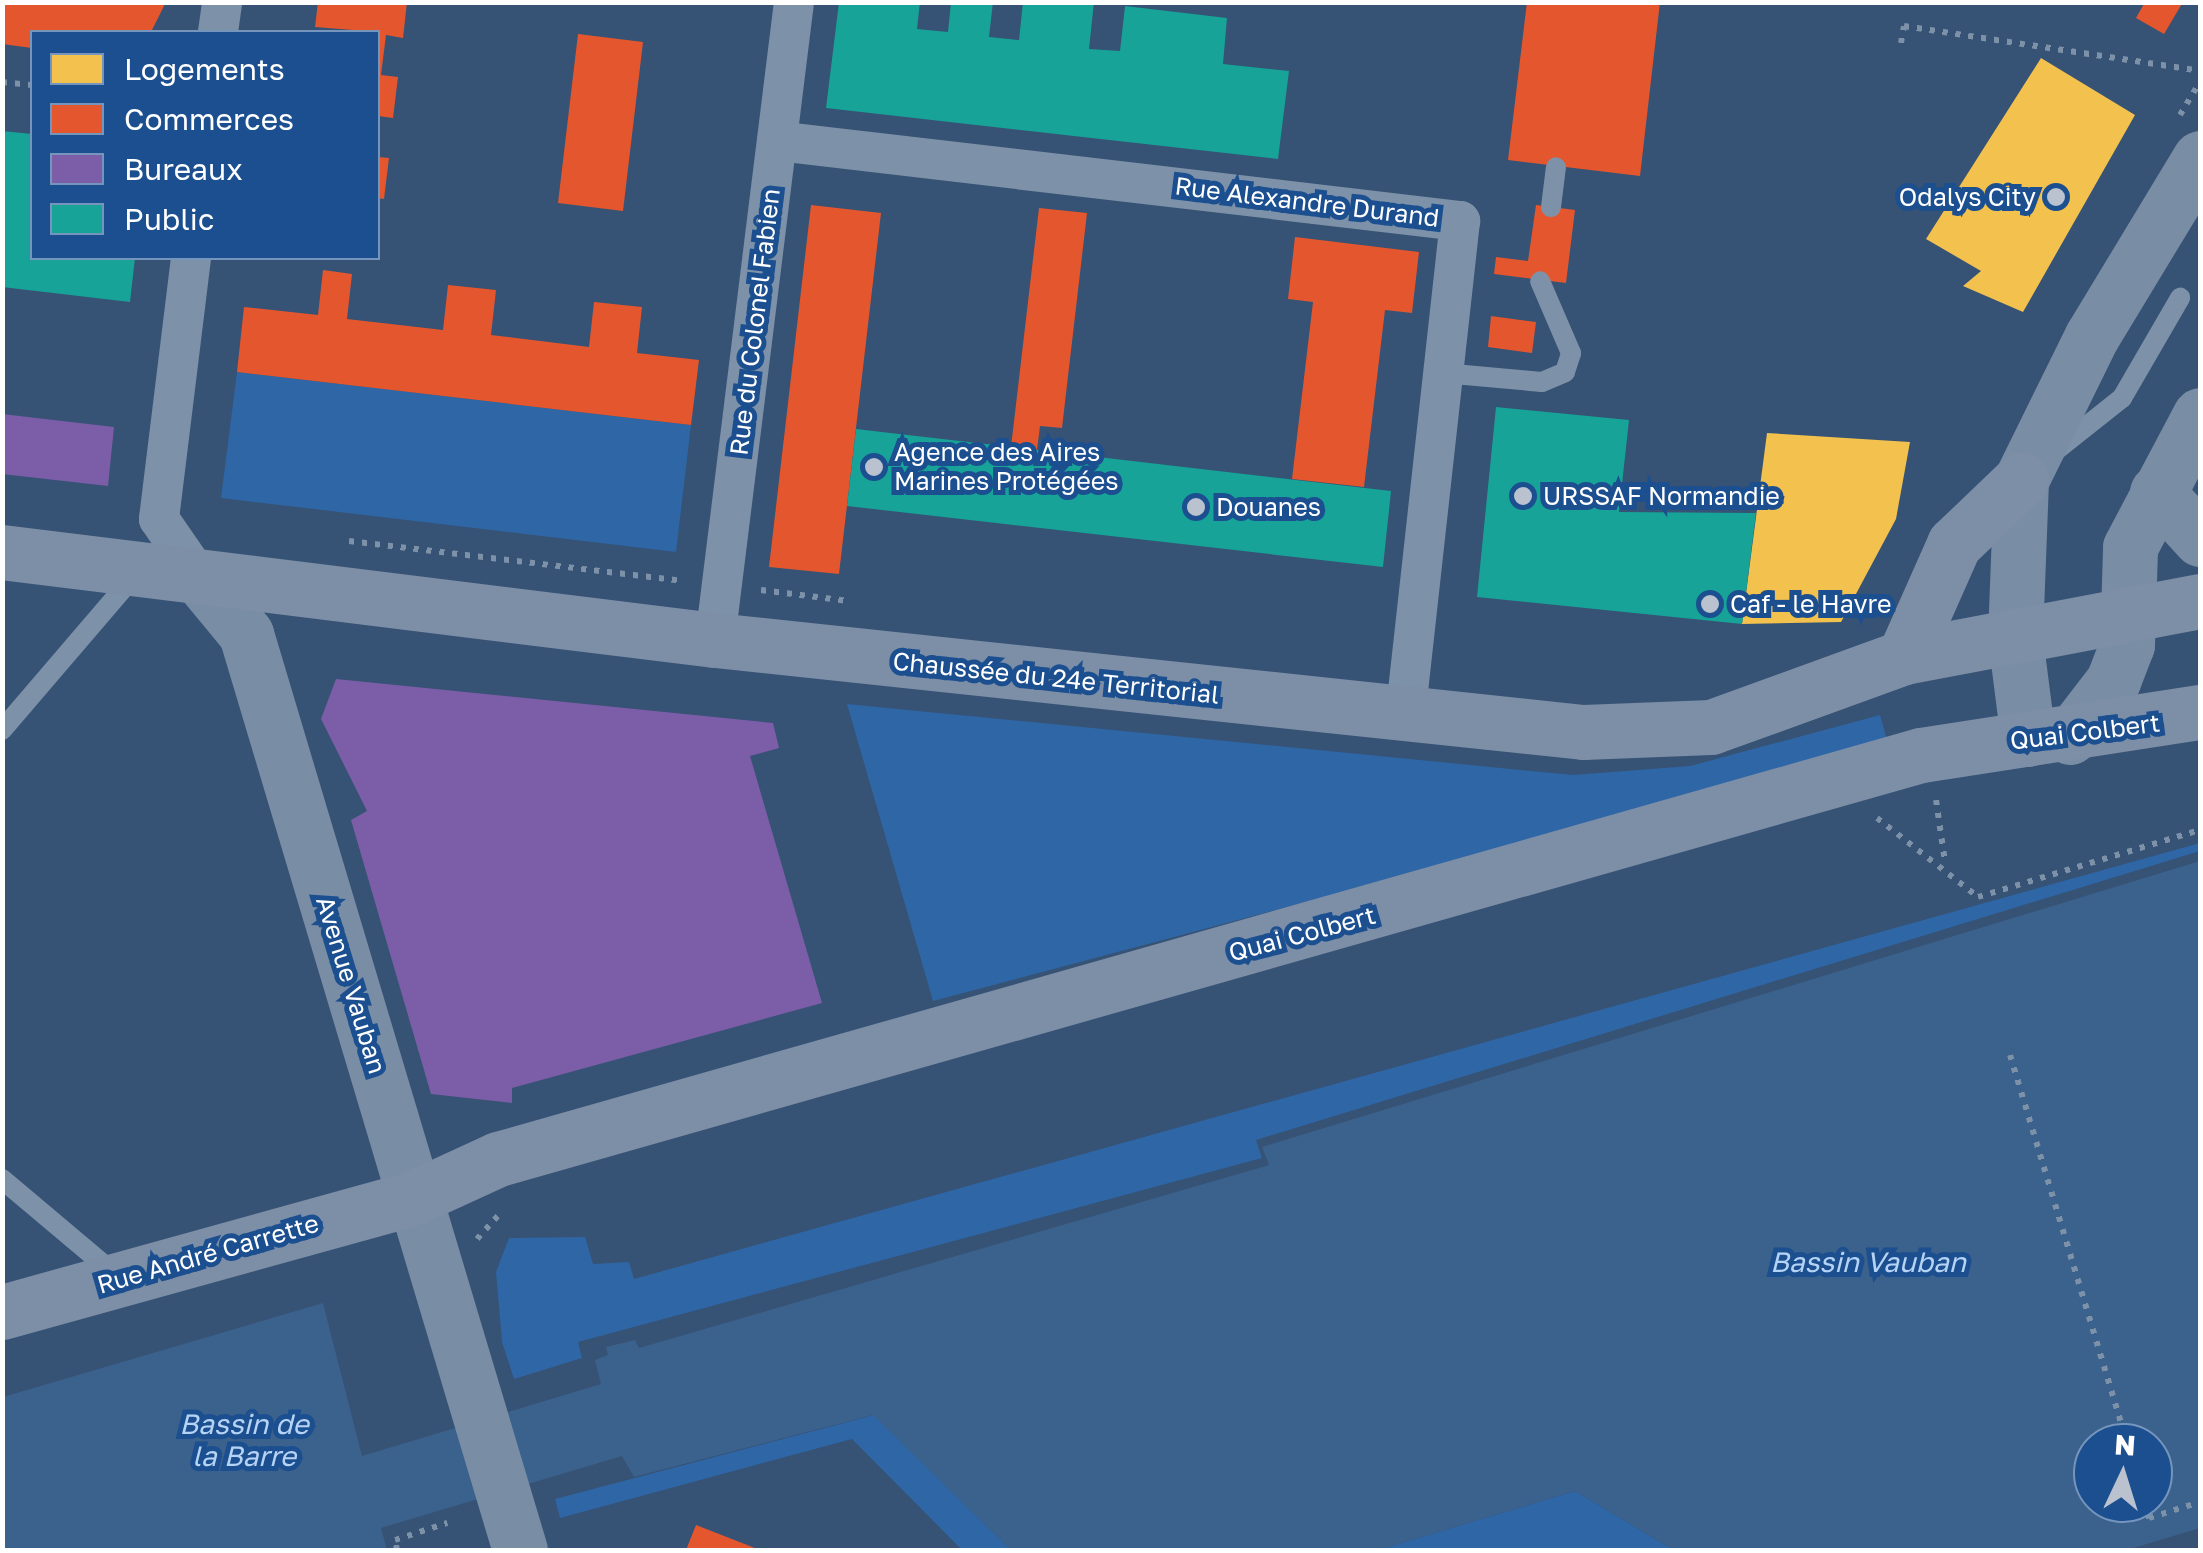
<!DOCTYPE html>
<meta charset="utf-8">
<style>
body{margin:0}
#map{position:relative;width:2203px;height:1553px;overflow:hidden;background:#365274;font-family:"Golos Text",sans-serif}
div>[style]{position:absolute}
.green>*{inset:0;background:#2f66a5}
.water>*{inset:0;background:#3b618d}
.homes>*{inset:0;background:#f2c14e}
.shops>*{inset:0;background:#e4572e}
.offices>*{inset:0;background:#7b5ea7}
.public>*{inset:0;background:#17a398}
.path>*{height:6px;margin-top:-3px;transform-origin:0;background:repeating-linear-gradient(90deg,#7d92a8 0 5px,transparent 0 13px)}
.lane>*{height:20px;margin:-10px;padding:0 10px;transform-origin:10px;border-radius:10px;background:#7d92a8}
.street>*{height:40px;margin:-20px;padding:0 20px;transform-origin:20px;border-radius:20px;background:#7d92a8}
.secondary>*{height:55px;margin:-27.5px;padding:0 27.5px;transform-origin:27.5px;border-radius:27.5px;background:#798da4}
.primary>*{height:55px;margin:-27.5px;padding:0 27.5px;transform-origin:27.5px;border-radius:27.5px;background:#7d8ea7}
.dots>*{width:28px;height:28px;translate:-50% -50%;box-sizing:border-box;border:5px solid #1b4f8f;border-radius:50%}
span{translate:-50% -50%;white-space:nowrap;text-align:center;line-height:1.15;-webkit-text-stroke:10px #1b4f8f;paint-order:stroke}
.poi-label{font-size:25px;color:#fff}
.right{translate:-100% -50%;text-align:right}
.left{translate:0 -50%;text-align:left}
.street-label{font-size:25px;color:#fff}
.water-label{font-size:28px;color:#b5d3f5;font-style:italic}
.frame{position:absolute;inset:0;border:5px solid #fff;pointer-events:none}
.legend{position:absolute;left:30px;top:30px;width:350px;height:230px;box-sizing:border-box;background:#1b4f8f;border:2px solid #7695bc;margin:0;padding:12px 18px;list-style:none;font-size:30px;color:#fff}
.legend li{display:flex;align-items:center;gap:20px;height:50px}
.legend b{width:50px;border:2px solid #7695bc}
.north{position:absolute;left:2073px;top:1423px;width:100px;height:100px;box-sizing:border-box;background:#1b4f8f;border:2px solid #7695bc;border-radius:50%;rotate:4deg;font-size:28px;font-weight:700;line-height:40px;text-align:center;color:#fff}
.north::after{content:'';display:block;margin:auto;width:35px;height:45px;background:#b9c2ce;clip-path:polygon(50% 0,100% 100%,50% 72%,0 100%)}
</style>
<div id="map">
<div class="green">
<i style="clip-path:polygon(237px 372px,691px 425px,676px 552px,221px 498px)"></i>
<i style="clip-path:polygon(847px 704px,1573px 775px,1690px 766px,1880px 715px,1889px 747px,933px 1001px)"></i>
<i style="clip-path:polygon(2200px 843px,2200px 851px,1256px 1140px,1262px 1158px,578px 1342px,582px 1358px,514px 1379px,502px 1342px,496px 1272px,509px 1238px,585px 1237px,593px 1264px,629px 1262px,634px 1279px)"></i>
<i style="clip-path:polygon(874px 1415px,1011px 1550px,962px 1550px,852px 1439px,560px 1518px,555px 1499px)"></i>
<i style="clip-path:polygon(1575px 1491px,1674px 1550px,1378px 1550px)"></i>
</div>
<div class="water">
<i style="clip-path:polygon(evenodd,2200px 861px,2200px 1528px,2127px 1550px,1674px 1550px,1575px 1491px,1378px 1550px,1011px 1550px,873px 1415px,634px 1477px,622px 1456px,381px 1528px,387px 1550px,3px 1550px,3px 1397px,323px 1303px,362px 1456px,601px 1384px,595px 1360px,608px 1355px,606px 1347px,635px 1340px,639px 1348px,1269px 1165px,1262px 1147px,2200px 861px,2093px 1443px,2153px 1443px,2153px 1503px,2093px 1503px,2093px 1443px)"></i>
</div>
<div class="homes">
<i style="clip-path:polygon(2041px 58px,2135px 115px,2023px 312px,1963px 286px,1981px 271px,1926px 239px)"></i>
<i style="clip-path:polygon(1767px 433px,1910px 442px,1896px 519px,1841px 622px,1742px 624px)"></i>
</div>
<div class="shops">
<i style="clip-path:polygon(2px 2px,166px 2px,151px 32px,32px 32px,32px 48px,2px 44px)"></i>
<i style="clip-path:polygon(318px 2px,407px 2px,403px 38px,386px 35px,381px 75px,398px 77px,393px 118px,378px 116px,378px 32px,315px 27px)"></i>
<i style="clip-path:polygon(1527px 2px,1660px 2px,1640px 176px,1508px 160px)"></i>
<i style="clip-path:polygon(2145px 2px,2183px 2px,2164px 34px,2136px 18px)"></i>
<i style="clip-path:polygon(578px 34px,643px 42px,623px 211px,558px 203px)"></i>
<i style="clip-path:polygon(378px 157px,389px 158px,384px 199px,378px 198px)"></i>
<i style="clip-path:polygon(811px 205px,881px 213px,839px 574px,769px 567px)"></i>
<i style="clip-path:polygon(1536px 205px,1575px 210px,1566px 283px,1494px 274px,1496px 257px,1528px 261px)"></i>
<i style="clip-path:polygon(1039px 208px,1087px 213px,1062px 428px,1040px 426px,1037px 450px,1011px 447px)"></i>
<i style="clip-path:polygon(1295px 237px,1419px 252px,1412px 313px,1385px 310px,1364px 487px,1292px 479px,1313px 302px,1288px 299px)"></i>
<i style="clip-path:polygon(323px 270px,352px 274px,347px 319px,443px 330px,448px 285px,496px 290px,491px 335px,589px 347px,594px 302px,642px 307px,637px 353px,699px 360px,691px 425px,237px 372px,244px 307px,318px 315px)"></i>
<i style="clip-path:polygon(1491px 316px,1536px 322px,1532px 353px,1488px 347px)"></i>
<i style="clip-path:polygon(696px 1525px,760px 1550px,686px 1550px)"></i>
</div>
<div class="offices">
<i style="clip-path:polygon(2px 414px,114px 427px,108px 486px,2px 474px)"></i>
<i style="clip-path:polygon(336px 679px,773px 723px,779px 748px,750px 756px,822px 1003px,512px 1088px,512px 1103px,431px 1094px,351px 820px,367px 811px,321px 719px)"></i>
</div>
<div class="public">
<i style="clip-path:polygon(839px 2px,920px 2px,917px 29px,948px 32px,951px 2px,993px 2px,989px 37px,1019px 40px,1023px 2px,1094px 2px,1089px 49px,1120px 51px,1125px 6px,1227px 18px,1223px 64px,1289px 71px,1278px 159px,826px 108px)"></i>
<i style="clip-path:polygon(2px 131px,32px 134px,32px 258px,135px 258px,130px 302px,2px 287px)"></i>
<i style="clip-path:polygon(1496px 407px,1629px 420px,1619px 512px,1756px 513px,1742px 624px,1477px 597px)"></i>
<i style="clip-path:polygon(856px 429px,1391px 491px,1383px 567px,847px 506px)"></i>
</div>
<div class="path">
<i style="left:1901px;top:43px;width:17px;rotate:-80deg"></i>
<i style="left:1904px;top:26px;width:299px;rotate:8.6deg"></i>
<i style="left:2px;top:82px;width:30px;rotate:6deg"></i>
<i style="left:2180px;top:115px;width:39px;rotate:-59deg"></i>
<i style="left:349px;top:541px;width:337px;rotate:6.8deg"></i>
<i style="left:761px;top:590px;width:88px;rotate:7.2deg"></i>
<i style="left:1936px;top:800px;width:63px;rotate:81.7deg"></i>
<i style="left:1877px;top:818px;width:128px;rotate:38deg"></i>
<i style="left:1978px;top:897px;width:232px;rotate:-16.8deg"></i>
<i style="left:2010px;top:1055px;width:405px;rotate:73.2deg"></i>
<i style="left:477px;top:1239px;width:36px;rotate:-48deg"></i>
<i style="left:2145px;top:1503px;width:16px;rotate:75deg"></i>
<i style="left:2149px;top:1518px;width:53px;rotate:-17.4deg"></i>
<i style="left:397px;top:1550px;width:10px;rotate:-101deg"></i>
<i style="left:395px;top:1540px;width:55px;rotate:-18.1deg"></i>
</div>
<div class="lane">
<i style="left:1551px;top:207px;width:40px;rotate:-82.9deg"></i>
<i style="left:1443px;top:373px;width:99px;rotate:5.2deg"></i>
<i style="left:1542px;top:382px;width:25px;rotate:-23deg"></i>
<i style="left:1565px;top:372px;width:20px;rotate:-72deg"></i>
<i style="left:1571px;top:353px;width:78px;rotate:-113.3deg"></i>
<i style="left:2054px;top:452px;width:87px;rotate:-38.5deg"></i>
<i style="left:2122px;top:398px;width:116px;rotate:-59.9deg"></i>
<i style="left:2px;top:730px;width:204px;rotate:-49.4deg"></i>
<i style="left:2px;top:1179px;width:149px;rotate:40.1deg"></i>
</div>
<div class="street">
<i style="left:218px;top:32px;width:30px;rotate:-82deg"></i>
<i style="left:777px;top:141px;width:688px;rotate:6.68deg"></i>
<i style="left:1460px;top:221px;width:500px;rotate:96.31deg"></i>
<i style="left:191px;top:258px;width:263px;rotate:97deg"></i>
<i style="left:159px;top:519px;width:70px;rotate:55.4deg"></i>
<i style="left:715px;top:640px;width:643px;rotate:-82.94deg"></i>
</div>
<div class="secondary">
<i style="left:2157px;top:492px;width:64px;rotate:47.5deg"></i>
<i style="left:199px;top:577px;width:74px;rotate:50.5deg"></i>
<i style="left:246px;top:634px;width:956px;rotate:73.35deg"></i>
<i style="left:2070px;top:737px;width:71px;rotate:-52.5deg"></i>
<i style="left:2113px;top:681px;width:39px;rotate:-69deg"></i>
<i style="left:2127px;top:645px;width:98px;rotate:-88.2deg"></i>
<i style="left:2130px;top:547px;width:149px;rotate:-62.1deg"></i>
<i style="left:2028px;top:739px;width:103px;rotate:-97.3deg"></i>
<i style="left:2015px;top:637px;width:157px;rotate:-87.8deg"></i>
<i style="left:2021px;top:480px;width:161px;rotate:-63.8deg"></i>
<i style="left:2092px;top:336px;width:208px;rotate:-58.8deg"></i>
</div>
<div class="primary">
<i style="left:2px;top:552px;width:718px;rotate:7.04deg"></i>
<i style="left:715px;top:640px;width:873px;rotate:6.05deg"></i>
<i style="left:1583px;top:732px;width:128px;rotate:-2.2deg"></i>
<i style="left:1711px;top:727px;width:205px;rotate:-19.9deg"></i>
<i style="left:1904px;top:657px;width:301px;rotate:-10.7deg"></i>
<i style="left:1904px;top:657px;width:124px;rotate:-66.1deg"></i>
<i style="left:1954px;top:544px;width:93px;rotate:-43.7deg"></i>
<i style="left:2px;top:1312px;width:427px;rotate:-15.5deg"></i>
<i style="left:413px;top:1198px;width:94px;rotate:-24.6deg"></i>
<i style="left:498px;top:1159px;width:1479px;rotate:-15.85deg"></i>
<i style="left:1921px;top:755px;width:282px;rotate:-8.8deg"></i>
</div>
<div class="dots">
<i style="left:2056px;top:197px;background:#b9c2ce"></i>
<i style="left:874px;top:467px;background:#b9c2ce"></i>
<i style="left:1523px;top:496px;background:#b9c2ce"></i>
<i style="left:1196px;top:507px;background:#b9c2ce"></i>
<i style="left:1710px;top:604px;background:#b9c2ce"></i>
</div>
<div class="poi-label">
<span class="right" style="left:2036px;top:197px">Odalys City</span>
<span class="left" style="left:894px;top:467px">Agence des Aires<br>Marines Protégées</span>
<span class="left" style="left:1543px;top:496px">URSSAF Normandie</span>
<span class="left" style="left:1216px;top:507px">Douanes</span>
<span class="left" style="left:1730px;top:604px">Caf - le Havre</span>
</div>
<div class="street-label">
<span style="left:1307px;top:202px;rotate:7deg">Rue Alexandre Durand</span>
<span style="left:755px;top:322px;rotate:-83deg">Rue du Colonel Fabien</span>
<span style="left:1056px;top:678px;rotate:6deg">Chaussée du 24e Territorial</span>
<span style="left:2085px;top:732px;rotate:-7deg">Quai Colbert</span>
<span style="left:1302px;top:934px;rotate:-15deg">Quai Colbert</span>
<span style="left:351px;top:985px;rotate:73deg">Avenue Vauban</span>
<span style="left:208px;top:1254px;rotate:-16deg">Rue André Carrette</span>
</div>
<div class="water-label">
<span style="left:1868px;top:1262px">Bassin Vauban</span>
<span style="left:244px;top:1440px">Bassin de<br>la Barre</span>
</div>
<div class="frame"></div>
<ul class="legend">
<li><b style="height:28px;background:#f2c14e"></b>Logements</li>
<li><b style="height:28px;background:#e4572e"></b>Commerces</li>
<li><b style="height:28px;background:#7b5ea7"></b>Bureaux</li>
<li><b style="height:28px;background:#17a398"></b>Public</li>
</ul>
<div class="north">N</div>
</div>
